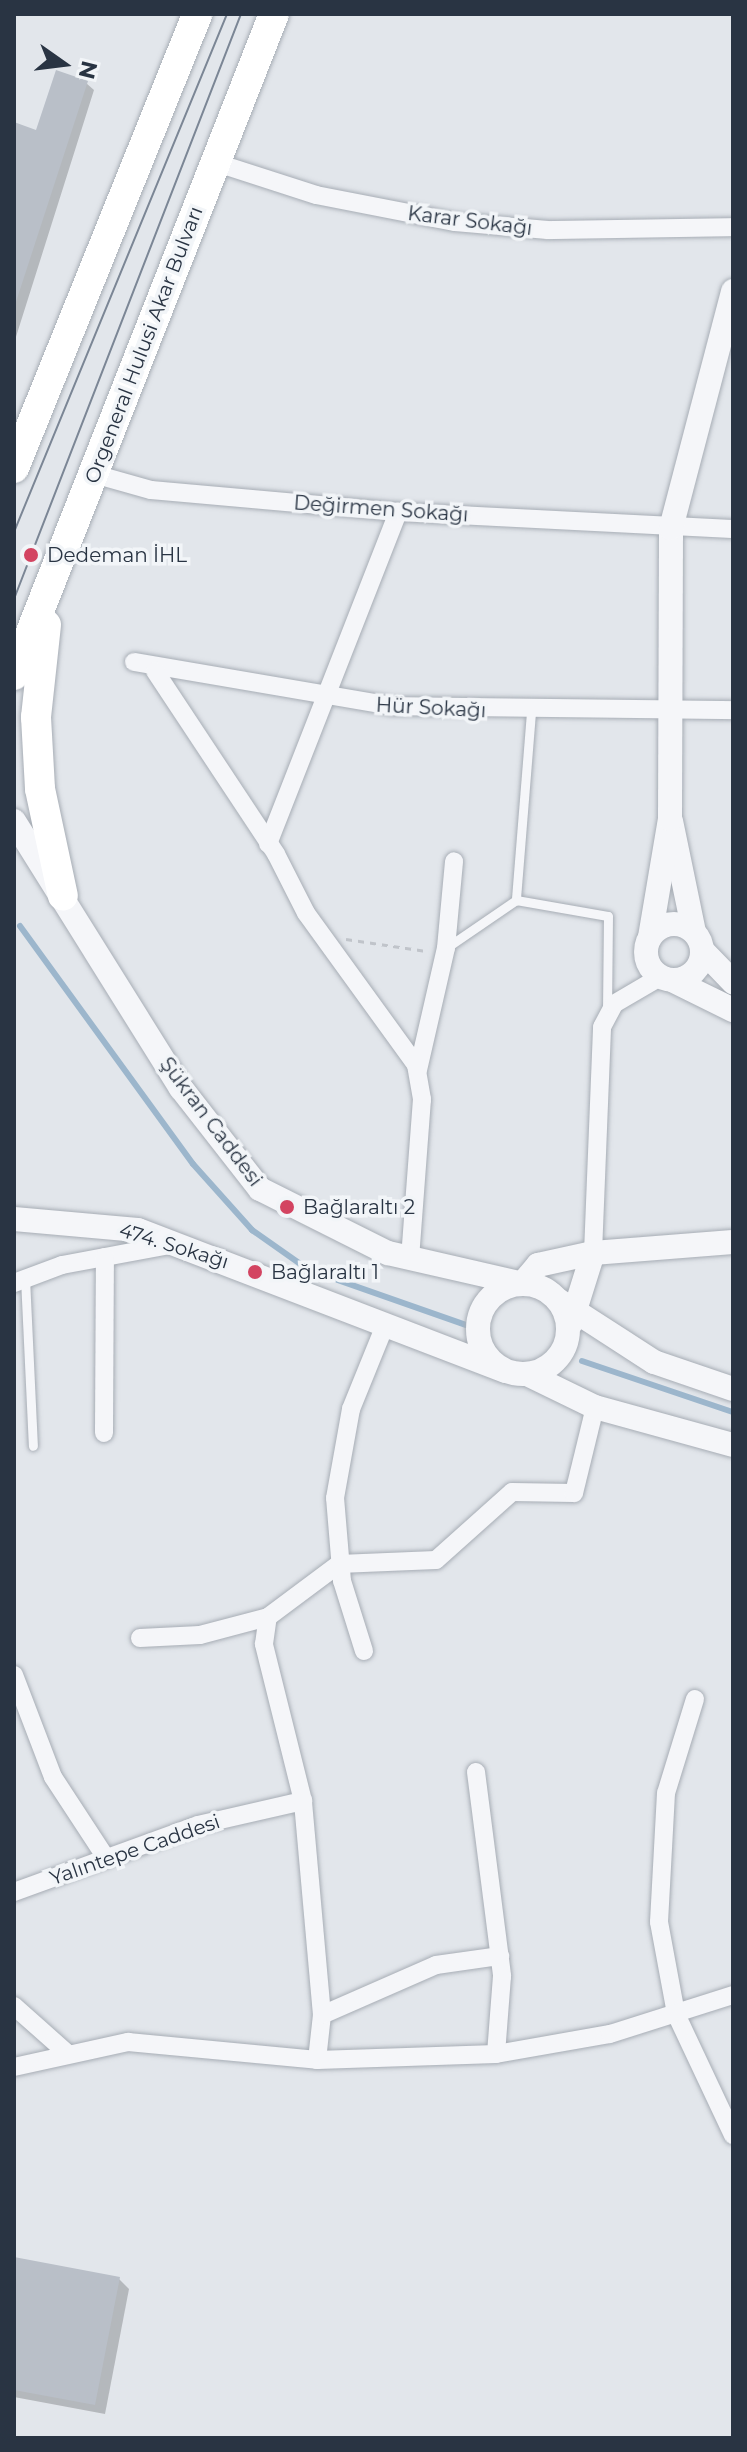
<!DOCTYPE html>
<meta charset="utf-8">
<style>
body{margin:0}
#map{position:relative;width:747px;height:2452px;overflow:hidden;background:#e2e6eb;font-family:Montserrat,sans-serif}
div>[style]{position:absolute}
.shadow>*{inset:0;background:#0003}
.stream>*{height:6px;margin:-3px;padding:0 3px;transform-origin:3px;border-radius:3px;background:#9cb6cc}
.building>*{inset:0;background:#b9bfc8}
.path>*{height:3px;margin-top:-1.5px;transform-origin:0;background:repeating-linear-gradient(90deg,#c0c4ca 0 6px,transparent 0 12px)}
.roads{filter:drop-shadow(0 0 2px #a7adb5) drop-shadow(0 0 2px #a7adb5)}
.service>*{height:9px;margin:-4.5px;padding:0 4.5px;transform-origin:4.5px;border-radius:4.5px;background:#f5f6f9}
.minor>*{height:18px;margin:-9px;padding:0 9px;transform-origin:9px;border-radius:9px;background:#f5f6f9}
.tertiary>*{height:24px;margin:-12px;padding:0 12px;transform-origin:12px;border-radius:12px;background:#f5f6f9}
.tertiary>.ring{margin:-12px;padding:0;box-sizing:content-box;background:none;border:24px solid #f5f6f9;border-radius:50%}
.primary>*{height:30px;margin:-15px;padding:0 15px;transform-origin:15px;border-radius:15px;background:#fff}
.tram>*{height:2px;margin:-1px;padding:0 1px;transform-origin:1px;border-radius:1px;background:#7b8695}
.dots>*{width:22px;height:22px;translate:-50% -50%;box-sizing:border-box;border:4px solid #f2f5f8;border-radius:50%}
span{translate:-50% -50%;white-space:nowrap;text-align:center;line-height:1.15;-webkit-text-stroke:7px #f2f5f8;paint-order:stroke}
.street-label{font-size:20px;color:#293443}
.poi-label{font-size:20px;color:#293443}
.left{translate:0 -50%;text-align:left}
.frame{position:absolute;inset:0;border:16px solid #293443;pointer-events:none}
.north{position:absolute;left:24px;top:24px;width:80px;height:80px;-webkit-text-stroke:6px #f2f5f8;paint-order:stroke;rotate:104deg;font-size:22px;font-weight:700;line-height:32px;text-align:center;color:#293443}
.north::after{content:'';display:block;margin:auto;width:28px;height:36px;background:#293443;clip-path:polygon(50% 0,100% 100%,50% 72%,0 100%)}
</style>
<div id="map">
<div class="shadow">
<i style="clip-path:polygon(86px 83px,94px 90px,15px 340px,14px 124px,37px 133px)"></i>
<i style="clip-path:polygon(14px 2259px,119px 2279px,129px 2289px,105px 2414px,14px 2397px)"></i>
</div>
<div class="stream">
<i style="left:20px;top:926px;width:294px;rotate:54deg"></i>
<i style="left:193px;top:1164px;width:89px;rotate:48.2deg"></i>
<i style="left:252px;top:1230px;width:70px;rotate:35.1deg"></i>
<i style="left:309px;top:1270px;width:166px;rotate:19.3deg"></i>
<i style="left:582px;top:1361px;width:159px;rotate:18.7deg"></i>
</div>
<div class="building">
<i style="clip-path:polygon(56px 70px,88px 81px,14px 308px,14px 122px,36px 130px)"></i>
<i style="clip-path:polygon(14px 2257px,120px 2277px,95px 2405px,14px 2390px)"></i>
</div>
<div class="path">
<i style="left:346px;top:939px;width:81px;rotate:8.5deg"></i>
</div>
<div class="roads">
<div class="service">
<i style="left:531px;top:712px;width:189px;rotate:94.6deg"></i>
<i style="left:516px;top:900px;width:93px;rotate:9.9deg"></i>
<i style="left:608px;top:916px;width:93px;rotate:90.6deg"></i>
<i style="left:446px;top:948px;width:85px;rotate:-34.4deg"></i>
<i style="left:25px;top:1278px;width:168px;rotate:87.3deg"></i>
</div>
<div class="minor">
<i style="left:214px;top:162px;width:107px;rotate:17.9deg"></i>
<i style="left:316px;top:195px;width:142px;rotate:11deg"></i>
<i style="left:455px;top:222px;width:93px;rotate:4.9deg"></i>
<i style="left:548px;top:230px;width:185px;rotate:-0.9deg"></i>
<i style="left:94px;top:474px;width:59px;rotate:15.7deg"></i>
<i style="left:151px;top:490px;width:248px;rotate:5.1deg"></i>
<i style="left:398px;top:512px;width:335px;rotate:2.9deg"></i>
<i style="left:134px;top:662px;width:261px;rotate:9.7deg"></i>
<i style="left:391px;top:706px;width:342px;rotate:0.7deg"></i>
<i style="left:155px;top:671px;width:219px;rotate:56.5deg"></i>
<i style="left:276px;top:854px;width:66px;rotate:63deg"></i>
<i style="left:306px;top:913px;width:188px;rotate:54.1deg"></i>
<i style="left:416px;top:1065px;width:35px;rotate:80deg"></i>
<i style="left:422px;top:1099px;width:161px;rotate:94.3deg"></i>
<i style="left:268px;top:844px;width:357px;rotate:-68.6deg"></i>
<i style="left:418px;top:1070px;width:125px;rotate:-77.1deg"></i>
<i style="left:446px;top:948px;width:87px;rotate:-84.7deg"></i>
<i style="left:593px;top:1253px;width:226px;rotate:-87.7deg"></i>
<i style="left:602px;top:1027px;width:26px;rotate:-62deg"></i>
<i style="left:614px;top:1004px;width:53px;rotate:-30.4deg"></i>
<i style="left:14px;top:1283px;width:51px;rotate:-20.6deg"></i>
<i style="left:62px;top:1265px;width:114px;rotate:-10.6deg"></i>
<i style="left:104px;top:1433px;width:176px;rotate:-89.7deg"></i>
<i style="left:140px;top:1638px;width:60px;rotate:-2.9deg"></i>
<i style="left:200px;top:1635px;width:70px;rotate:-14.8deg"></i>
<i style="left:364px;top:1651px;width:73px;rotate:-107.4deg"></i>
<i style="left:342px;top:1581px;width:83px;rotate:-94.8deg"></i>
<i style="left:335px;top:1498px;width:90px;rotate:-79.8deg"></i>
<i style="left:351px;top:1409px;width:85px;rotate:-67.9deg"></i>
<i style="left:14px;top:1675px;width:109px;rotate:69.1deg"></i>
<i style="left:53px;top:1777px;width:97px;rotate:56.8deg"></i>
<i style="left:695px;top:1699px;width:98px;rotate:107.1deg"></i>
<i style="left:666px;top:1793px;width:129px;rotate:93.1deg"></i>
<i style="left:659px;top:1922px;width:94px;rotate:79.5deg"></i>
<i style="left:676px;top:2014px;width:134px;rotate:64.8deg"></i>
<i style="left:476px;top:1772px;width:206px;rotate:82.7deg"></i>
<i style="left:502px;top:1976px;width:78px;rotate:94.4deg"></i>
<i style="left:14px;top:1892px;width:196px;rotate:-20deg"></i>
<i style="left:198px;top:1825px;width:108px;rotate:-12.9deg"></i>
<i style="left:14px;top:2006px;width:71px;rotate:41.6deg"></i>
<i style="left:322px;top:2015px;width:124px;rotate:-23.7deg"></i>
<i style="left:436px;top:1965px;width:65px;rotate:-8deg"></i>
<i style="left:317px;top:2060px;width:45px;rotate:-83.7deg"></i>
<i style="left:322px;top:2015px;width:215px;rotate:-95.1deg"></i>
<i style="left:303px;top:1801px;width:162px;rotate:-104deg"></i>
<i style="left:264px;top:1644px;width:27px;rotate:-82deg"></i>
<i style="left:268px;top:1617px;width:89px;rotate:-36.7deg"></i>
<i style="left:339px;top:1564px;width:97px;rotate:-2.4deg"></i>
<i style="left:436px;top:1560px;width:102px;rotate:-41.8deg"></i>
<i style="left:512px;top:1492px;width:62px;rotate:0.9deg"></i>
<i style="left:574px;top:1493px;width:89px;rotate:-76.3deg"></i>
<i style="left:14px;top:2067px;width:117px;rotate:-12.4deg"></i>
<i style="left:128px;top:2042px;width:190px;rotate:5.4deg"></i>
<i style="left:317px;top:2060px;width:179px;rotate:-1.9deg"></i>
<i style="left:496px;top:2054px;width:116px;rotate:-10deg"></i>
<i style="left:610px;top:2034px;width:129px;rotate:-17.6deg"></i>
</div>
<div class="tertiary">
<i style="left:14px;top:821px;width:315px;rotate:58deg"></i>
<i style="left:181px;top:1088px;width:128px;rotate:52deg"></i>
<i style="left:260px;top:1189px;width:143px;rotate:26.6deg"></i>
<i style="left:388px;top:1253px;width:134px;rotate:12.9deg"></i>
<i style="left:671px;top:821px;width:113px;rotate:78.3deg"></i>
<i class="ring" style="left:646px;top:924px;width:32px;height:32px"></i>
<i style="left:650px;top:937px;width:120px;rotate:-80.4deg"></i>
<i style="left:670px;top:819px;width:291px;rotate:-89.8deg"></i>
<i style="left:671px;top:528px;width:245px;rotate:-75.3deg"></i>
<i style="left:702px;top:950px;width:45px;rotate:45.9deg"></i>
<i style="left:674px;top:981px;width:66px;rotate:26.2deg"></i>
<i style="left:14px;top:1219px;width:124px;rotate:5.1deg"></i>
<i style="left:138px;top:1230px;width:393px;rotate:21deg"></i>
<i class="ring" style="left:478px;top:1284px;width:66px;height:66px"></i>
<i style="left:522px;top:1284px;width:25px;rotate:-50deg"></i>
<i style="left:538px;top:1265px;width:56px;rotate:-12.3deg"></i>
<i style="left:593px;top:1253px;width:140px;rotate:-4.5deg"></i>
<i style="left:558px;top:1300px;width:114px;rotate:32.9deg"></i>
<i style="left:654px;top:1362px;width:83px;rotate:18.9deg"></i>
<i style="left:571px;top:1323px;width:73px;rotate:-72.6deg"></i>
<i style="left:527px;top:1374px;width:76px;rotate:25.9deg"></i>
<i style="left:595px;top:1407px;width:143px;rotate:15.4deg"></i>
</div>
<div class="primary">
<i style="left:14px;top:468px;width:489px;rotate:-68deg"></i>
<i style="left:46px;top:625px;width:93px;rotate:96.2deg"></i>
<i style="left:36px;top:717px;width:72px;rotate:86.8deg"></i>
<i style="left:40px;top:789px;width:109px;rotate:77.9deg"></i>
<i style="left:14px;top:675px;width:710px;rotate:-68.53deg"></i>
</div>
</div>
<div class="tram">
<i style="left:14px;top:532px;width:560px;rotate:-67.65deg"></i>
<i style="left:14px;top:599px;width:627px;rotate:-68.79deg"></i>
</div>
<div class="dots">
<i style="left:31px;top:555px;background:#d34461"></i>
<i style="left:287px;top:1207px;background:#d34461"></i>
<i style="left:255px;top:1272px;background:#d34461"></i>
</div>
<div class="street-label">
<span style="left:470px;top:221px;rotate:7deg">Karar Sokağı</span>
<span style="left:144px;top:345px;rotate:-69deg">Orgeneral Hulusi Akar Bulvarı</span>
<span style="left:381px;top:509px;rotate:4deg">Değirmen Sokağı</span>
<span style="left:431px;top:708px;rotate:3deg">Hür Sokağı</span>
<span style="left:211px;top:1122px;rotate:53deg">Şükran Caddesi</span>
<span style="left:174px;top:1246px;rotate:17deg">474. Sokağı</span>
<span style="left:135px;top:1850px;rotate:-19deg">Yalıntepe Caddesi</span>
</div>
<div class="poi-label">
<span class="left" style="left:47px;top:555px">Dedeman İHL</span>
<span class="left" style="left:303px;top:1207px">Bağlaraltı 2</span>
<span class="left" style="left:271px;top:1272px">Bağlaraltı 1</span>
</div>
<div class="frame"></div>
<div class="north">N</div>
</div>
